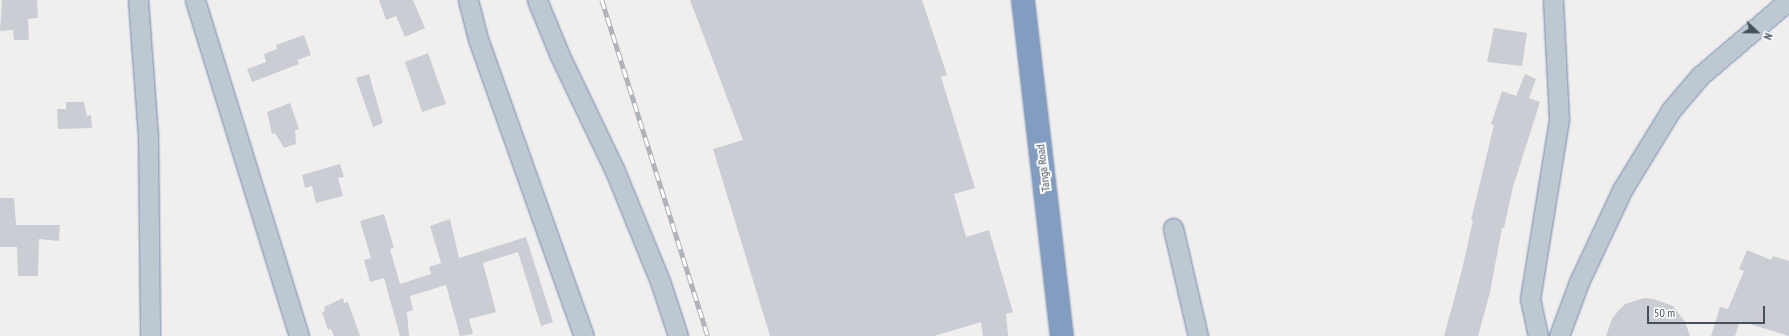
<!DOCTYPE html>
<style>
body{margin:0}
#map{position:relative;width:1789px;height:336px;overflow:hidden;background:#f1eeee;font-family:"PT Sans Narrow",sans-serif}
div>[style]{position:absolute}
.building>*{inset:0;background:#cacdd3}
.roads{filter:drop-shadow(0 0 1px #6e88ac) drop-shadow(0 0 1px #6e88ac)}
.minor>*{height:19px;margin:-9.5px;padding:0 9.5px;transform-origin:9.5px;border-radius:9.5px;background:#bec8d1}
.highway>*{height:22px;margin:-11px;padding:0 11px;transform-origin:11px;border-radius:11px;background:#839dc1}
.rail>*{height:4.5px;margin-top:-2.25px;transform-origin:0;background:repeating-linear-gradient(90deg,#fff 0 9px,#b0b3b9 0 18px);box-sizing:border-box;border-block:1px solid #b0b3b9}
span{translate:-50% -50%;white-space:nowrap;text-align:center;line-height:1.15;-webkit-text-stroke:4px #fff;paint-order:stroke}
.street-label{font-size:12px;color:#45505d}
.north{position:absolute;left:1737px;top:12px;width:40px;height:40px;-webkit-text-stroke:3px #fff;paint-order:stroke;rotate:112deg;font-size:11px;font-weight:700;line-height:16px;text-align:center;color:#45505d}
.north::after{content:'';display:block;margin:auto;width:14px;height:18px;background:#45505d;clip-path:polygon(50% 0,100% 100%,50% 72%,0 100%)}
.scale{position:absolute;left:1647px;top:306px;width:118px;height:18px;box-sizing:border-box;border:2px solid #45505d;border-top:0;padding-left:5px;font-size:12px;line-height:14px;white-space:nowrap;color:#45505d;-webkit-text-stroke:3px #fff;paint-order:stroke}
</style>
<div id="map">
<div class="building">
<i style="clip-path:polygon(2px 0,37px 0,38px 18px,28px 19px,29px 40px,14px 40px,13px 30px,0 31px)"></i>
<i style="clip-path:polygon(379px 0,413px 0,425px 28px,405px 37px,396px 16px,386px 20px)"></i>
<i style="clip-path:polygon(690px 0,922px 0,947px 75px,941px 77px,975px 188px,954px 194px,966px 237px,989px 230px,1013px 312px,1006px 314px,1008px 336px,983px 336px,981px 322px,934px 336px,770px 336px,713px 149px,743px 140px)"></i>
<i style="clip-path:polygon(1494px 28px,1527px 33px,1522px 66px,1487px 62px)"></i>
<i style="clip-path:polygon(304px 35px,311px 55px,297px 60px,299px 64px,252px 82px,247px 69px,266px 62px,264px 54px,277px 49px,276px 45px)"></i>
<i style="clip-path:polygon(428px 53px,446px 104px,422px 112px,405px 62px)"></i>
<i style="clip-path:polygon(369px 74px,383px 123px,373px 127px,356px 78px)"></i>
<i style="clip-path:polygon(1525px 74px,1536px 79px,1529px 98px,1540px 102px,1513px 187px,1504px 228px,1502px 228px,1490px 292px,1478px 336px,1444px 336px,1462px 270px,1473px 220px,1471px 220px,1494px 125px,1491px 124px,1502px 91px,1516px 96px)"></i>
<i style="clip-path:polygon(66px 102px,84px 102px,87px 116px,91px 115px,92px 128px,58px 129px,57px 109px,66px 109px)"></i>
<i style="clip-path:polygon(290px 103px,299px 129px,295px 130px,296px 144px,284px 148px,275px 133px,272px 134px,267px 112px)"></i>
<i style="clip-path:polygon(340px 164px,344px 177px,338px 178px,343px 196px,316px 203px,312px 186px,305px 188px,302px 175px)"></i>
<i style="clip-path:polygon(0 198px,14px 198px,16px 225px,60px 225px,59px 241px,39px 239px,38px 276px,18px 276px,17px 247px,0 247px)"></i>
<i style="clip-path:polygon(384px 214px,394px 248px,390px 249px,400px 284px,431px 274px,429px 267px,441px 263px,430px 226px,450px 219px,459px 258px,526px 237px,553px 322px,541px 326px,518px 252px,483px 263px,496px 312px,469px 319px,473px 334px,460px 336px,446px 285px,410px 296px,413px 310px,407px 312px,409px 336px,400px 336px,384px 278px,370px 282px,364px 260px,371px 258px,360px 221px)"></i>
<i style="clip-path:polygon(1747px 250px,1771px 260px,1773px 256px,1789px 261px,1789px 336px,1740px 321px,1735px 336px,1711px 336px,1720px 307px,1728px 309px,1744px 271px,1739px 269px)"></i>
<i style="clip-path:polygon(343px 298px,344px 303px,348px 302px,360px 336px,334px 336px,331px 329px,328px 330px,322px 312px,325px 311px,324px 307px)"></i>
<i style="clip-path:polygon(1644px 298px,1654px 299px,1673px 306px,1685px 322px,1690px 336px,1606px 336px,1612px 319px,1618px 311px,1625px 304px)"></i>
</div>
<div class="roads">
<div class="minor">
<i style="left:138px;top:0;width:136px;rotate:85.8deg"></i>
<i style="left:148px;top:136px;width:200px;rotate:89.4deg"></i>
<i style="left:195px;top:0;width:352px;rotate:72.8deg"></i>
<i style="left:468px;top:0;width:40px;rotate:75.6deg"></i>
<i style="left:478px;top:39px;width:315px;rotate:70.4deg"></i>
<i style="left:537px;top:0;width:61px;rotate:67.7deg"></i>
<i style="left:560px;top:56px;width:127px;rotate:64.4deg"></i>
<i style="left:615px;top:171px;width:119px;rotate:67.8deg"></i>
<i style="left:660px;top:281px;width:58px;rotate:71.9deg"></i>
<i style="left:1173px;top:228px;width:111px;rotate:77deg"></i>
<i style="left:1538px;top:336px;width:38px;rotate:-102deg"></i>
<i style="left:1530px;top:299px;width:182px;rotate:-80.8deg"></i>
<i style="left:1559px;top:119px;width:119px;rotate:-92.9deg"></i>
<i style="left:1559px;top:336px;width:58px;rotate:-69.7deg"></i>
<i style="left:1579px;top:282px;width:102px;rotate:-64.9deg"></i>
<i style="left:1622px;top:190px;width:94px;rotate:-58.5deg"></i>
<i style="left:1671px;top:110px;width:45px;rotate:-49.5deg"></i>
<i style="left:1700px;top:76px;width:117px;rotate:-40.5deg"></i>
</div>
<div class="highway">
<i style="left:1023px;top:0;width:338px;rotate:83.4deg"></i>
</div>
</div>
<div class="rail">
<i style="left:602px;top:0;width:352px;rotate:72.5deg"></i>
</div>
<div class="street-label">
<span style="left:1043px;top:168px;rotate:-97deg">Tanga Road</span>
</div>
<div class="north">N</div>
<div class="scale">50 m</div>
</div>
